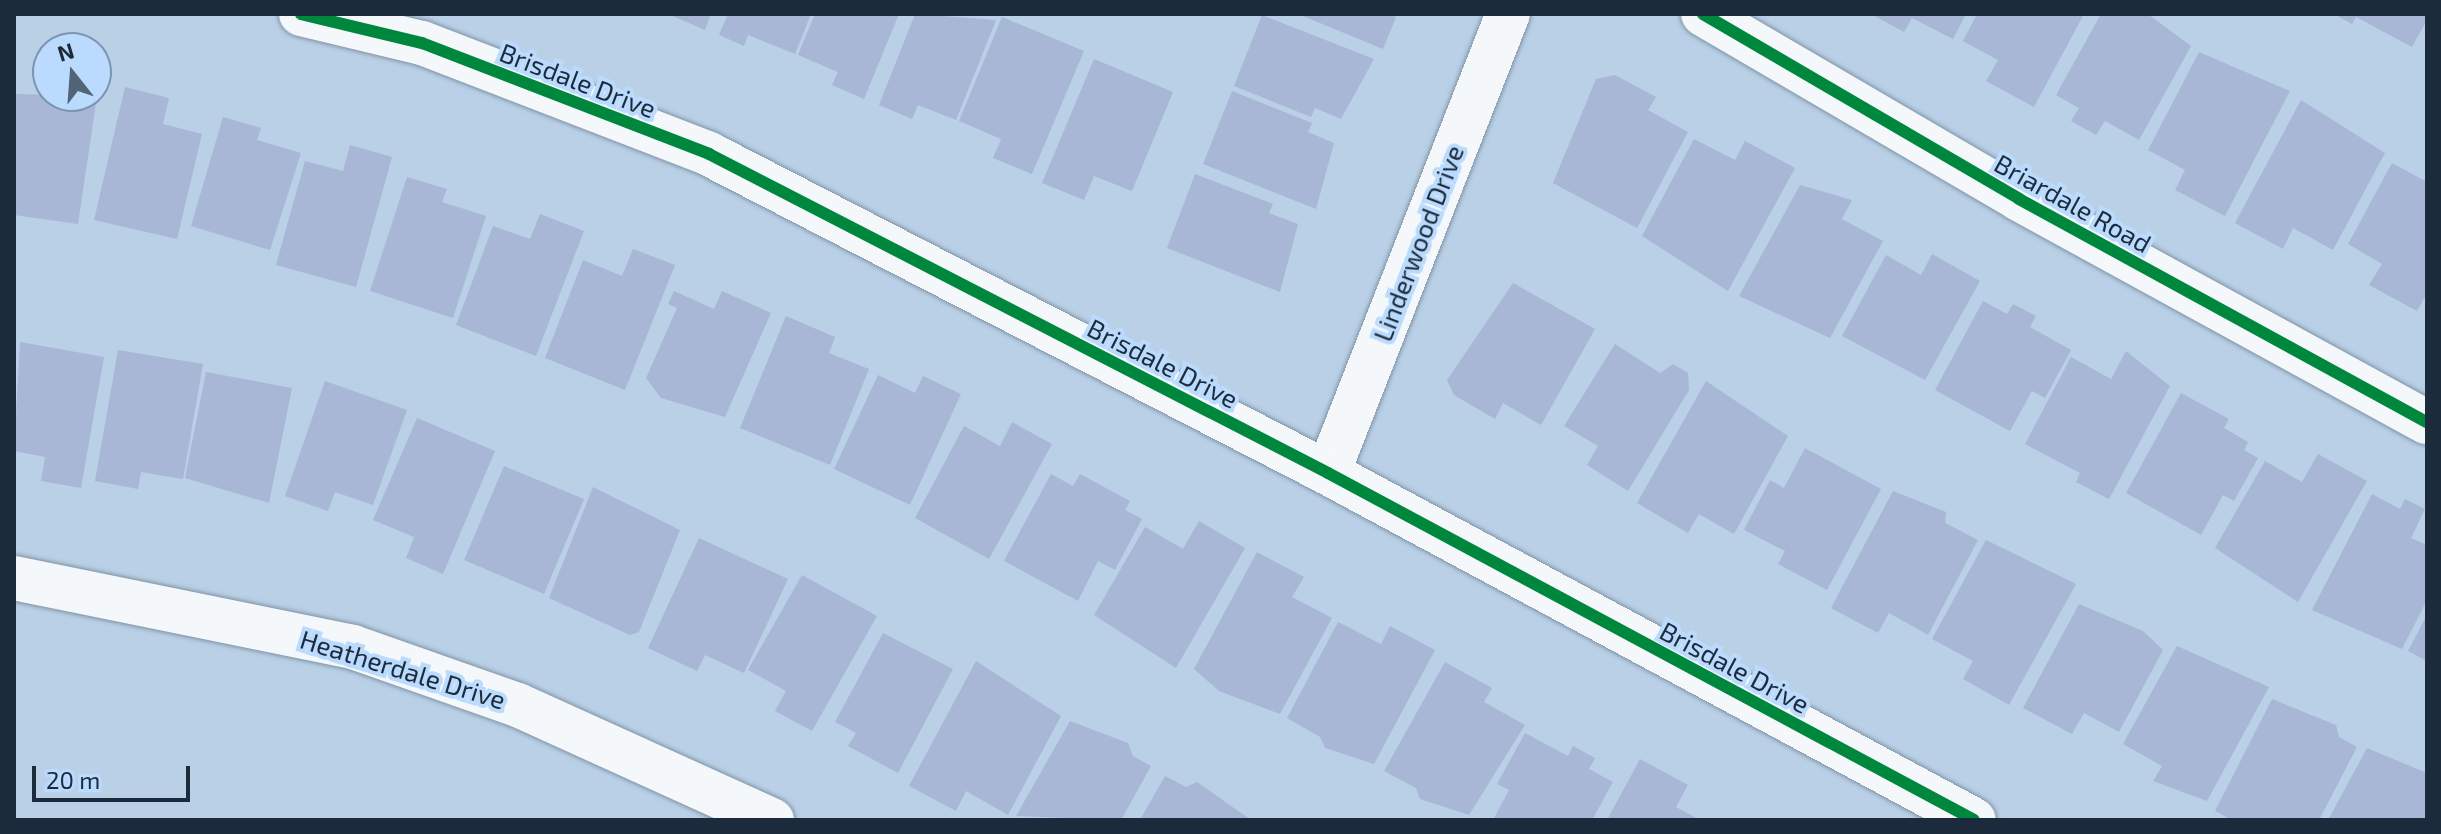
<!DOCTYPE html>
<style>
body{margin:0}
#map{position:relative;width:2441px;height:834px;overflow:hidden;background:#b9d0e7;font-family:"Exo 2",sans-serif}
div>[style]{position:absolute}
.building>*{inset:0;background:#a7b7d5}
.roads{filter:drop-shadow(0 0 2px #8193a4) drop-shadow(0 0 2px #8193a4)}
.minor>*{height:44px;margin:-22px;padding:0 22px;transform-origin:22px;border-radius:22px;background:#f4f8fb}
.tertiary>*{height:44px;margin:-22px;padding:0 22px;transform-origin:22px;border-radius:22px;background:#f4f8fb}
.cycleway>*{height:12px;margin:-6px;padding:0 6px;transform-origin:6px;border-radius:6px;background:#00873e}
span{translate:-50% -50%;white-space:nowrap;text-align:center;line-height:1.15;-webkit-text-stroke:8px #bbdbfe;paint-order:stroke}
.street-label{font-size:26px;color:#1b2b3c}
.frame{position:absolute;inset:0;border:16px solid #1b2b3c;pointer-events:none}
.north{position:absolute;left:32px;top:32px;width:80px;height:80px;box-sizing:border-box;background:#bbdbfe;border:2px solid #7b95b0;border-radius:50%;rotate:343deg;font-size:22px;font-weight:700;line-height:32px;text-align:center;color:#1b2b3c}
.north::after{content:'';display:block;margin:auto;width:28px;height:36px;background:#526578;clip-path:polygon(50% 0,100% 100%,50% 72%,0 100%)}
.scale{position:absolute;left:32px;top:766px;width:158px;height:36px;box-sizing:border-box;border:4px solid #1b2b3c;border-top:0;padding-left:10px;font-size:24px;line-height:28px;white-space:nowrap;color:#1b2b3c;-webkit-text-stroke:6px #bbdbfe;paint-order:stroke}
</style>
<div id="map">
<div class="building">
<i style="clip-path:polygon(668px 14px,711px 14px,705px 30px)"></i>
<i style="clip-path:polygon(728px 14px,811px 14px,795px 54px,748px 35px,744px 46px,719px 35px)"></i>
<i style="clip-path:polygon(815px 14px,899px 14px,864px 99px,832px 85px,838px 72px,798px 55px)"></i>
<i style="clip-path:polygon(915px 14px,996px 20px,956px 120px,918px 105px,912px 119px,879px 105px)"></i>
<i style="clip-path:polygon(1298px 14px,1389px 14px,1396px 17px,1383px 49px)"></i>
<i style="clip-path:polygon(1871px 14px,1966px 14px,1953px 39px,1912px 18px,1904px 32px)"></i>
<i style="clip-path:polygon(1977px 14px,2084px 14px,2034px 107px,1986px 81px,1998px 60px,1963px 41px)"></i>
<i style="clip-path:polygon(2101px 14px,2149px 15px,2191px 46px,2139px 140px,2105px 121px,2096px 135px,2071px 121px,2079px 108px,2056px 95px)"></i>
<i style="clip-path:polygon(2334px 14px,2427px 14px,2427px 20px,2412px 47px,2356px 17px,2352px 24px)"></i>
<i style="clip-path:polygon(1262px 15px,1374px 59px,1341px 119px,1315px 108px,1311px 117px,1234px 86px)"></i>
<i style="clip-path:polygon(1002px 17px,1084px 51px,1032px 174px,993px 158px,1001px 139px,959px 121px)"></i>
<i style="clip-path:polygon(2199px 52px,2290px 91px,2225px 216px,2175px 190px,2185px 170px,2148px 150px)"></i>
<i style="clip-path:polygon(1094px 59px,1173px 92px,1132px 191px,1094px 176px,1084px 200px,1042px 183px)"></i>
<i style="clip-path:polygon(1615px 75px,1656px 97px,1648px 110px,1688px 132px,1637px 228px,1553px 183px,1596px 79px)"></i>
<i style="clip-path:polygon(125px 87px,169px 98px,163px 124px,202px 134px,177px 239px,94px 220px)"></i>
<i style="clip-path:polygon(1232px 91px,1312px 123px,1308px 132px,1334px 143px,1316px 209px,1203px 164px)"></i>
<i style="clip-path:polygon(14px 94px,97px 96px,78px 224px,14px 215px)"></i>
<i style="clip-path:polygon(2301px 100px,2385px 153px,2333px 250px,2293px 228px,2283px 249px,2235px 223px)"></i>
<i style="clip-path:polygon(223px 117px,261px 128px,257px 140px,301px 153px,270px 250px,191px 226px)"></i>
<i style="clip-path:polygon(1694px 139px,1735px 160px,1745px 141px,1795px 168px,1728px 291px,1642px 236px)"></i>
<i style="clip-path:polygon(350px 145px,392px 157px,356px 287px,276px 265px,305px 161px,343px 171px)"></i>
<i style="clip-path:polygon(2392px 163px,2427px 182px,2427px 293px,2417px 311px,2369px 285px,2382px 264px,2348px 244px)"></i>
<i style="clip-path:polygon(1195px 174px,1273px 204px,1269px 213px,1298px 224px,1280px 292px,1167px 248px)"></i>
<i style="clip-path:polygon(407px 177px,447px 189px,442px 202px,486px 216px,453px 318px,370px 291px)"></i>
<i style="clip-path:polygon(1800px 185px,1852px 200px,1842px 219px,1883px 241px,1830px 338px,1739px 296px)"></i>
<i style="clip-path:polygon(540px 214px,584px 231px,536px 356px,456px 325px,493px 226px,530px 239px)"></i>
<i style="clip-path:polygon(633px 249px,675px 265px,625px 390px,545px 358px,583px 260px,622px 276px)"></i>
<i style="clip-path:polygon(1932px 254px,1980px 281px,1925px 380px,1842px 336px,1886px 255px,1921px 275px)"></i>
<i style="clip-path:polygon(1513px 283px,1595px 329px,1541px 425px,1503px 403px,1495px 419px,1454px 395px,1447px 380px)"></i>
<i style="clip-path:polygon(674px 291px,714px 309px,722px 291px,771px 313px,725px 417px,661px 398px,646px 378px,677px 308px,668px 304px)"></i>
<i style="clip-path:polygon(1983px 301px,2007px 314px,2013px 304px,2036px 316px,2030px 327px,2071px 350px,2045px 398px,2032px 391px,2010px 431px,1935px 390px)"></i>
<i style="clip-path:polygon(786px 316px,835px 337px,829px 353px,869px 369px,830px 465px,740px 428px)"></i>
<i style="clip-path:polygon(20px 342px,104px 357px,81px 488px,41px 481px,45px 457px,14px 451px)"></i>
<i style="clip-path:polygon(1615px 344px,1660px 373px,1673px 364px,1688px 373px,1689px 390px,1628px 491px,1587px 465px,1598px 446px,1564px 426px)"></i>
<i style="clip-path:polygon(118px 350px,203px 364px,183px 479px,141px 472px,138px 489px,95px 481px)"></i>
<i style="clip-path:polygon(2126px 351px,2170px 386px,2109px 499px,2076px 482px,2080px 473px,2025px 444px,2071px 357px,2111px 379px)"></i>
<i style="clip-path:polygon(206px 372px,292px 388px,269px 503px,185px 478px)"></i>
<i style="clip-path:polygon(878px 375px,915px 393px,923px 376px,961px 394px,910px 505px,834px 469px)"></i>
<i style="clip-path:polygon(325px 381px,407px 410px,373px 505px,335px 492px,328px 511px,285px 496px)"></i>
<i style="clip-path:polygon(1706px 381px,1788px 436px,1734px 534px,1699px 514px,1688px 533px,1637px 503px)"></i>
<i style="clip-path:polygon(2181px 393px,2229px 419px,2224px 428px,2248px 442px,2244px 450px,2258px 458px,2234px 501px,2223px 495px,2201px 535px,2126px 493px)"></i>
<i style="clip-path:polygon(417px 418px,495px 451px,443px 574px,406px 558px,414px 537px,373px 520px)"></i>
<i style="clip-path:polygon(1012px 422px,1052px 444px,989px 559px,915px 518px,964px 426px,1000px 446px)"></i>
<i style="clip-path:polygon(1805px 448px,1881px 489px,1827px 590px,1778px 564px,1785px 551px,1744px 530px,1770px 480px,1784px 488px)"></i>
<i style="clip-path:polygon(2318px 454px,2367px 481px,2298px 602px,2215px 548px,2265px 461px,2302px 482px)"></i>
<i style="clip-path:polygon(504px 466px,584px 499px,544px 594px,464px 560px)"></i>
<i style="clip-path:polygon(1051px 474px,1073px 486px,1080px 474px,1130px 501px,1125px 510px,1142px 519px,1115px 570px,1098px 561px,1078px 601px,1004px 561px)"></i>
<i style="clip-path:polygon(593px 487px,680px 530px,639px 632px,630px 635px,549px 598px)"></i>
<i style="clip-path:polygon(1893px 491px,1946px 512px,1945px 523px,1978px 540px,1928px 635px,1889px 613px,1878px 633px,1831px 608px)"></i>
<i style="clip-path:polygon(2372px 494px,2400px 509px,2405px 499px,2425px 509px,2411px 538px,2427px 545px,2427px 600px,2402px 649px,2312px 610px)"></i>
<i style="clip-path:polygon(1199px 521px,1245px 548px,1176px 668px,1094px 615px,1145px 527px,1183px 549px)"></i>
<i style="clip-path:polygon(699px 538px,788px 579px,744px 673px,705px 655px,697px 671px,648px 648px)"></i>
<i style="clip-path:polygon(1986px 540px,2076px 584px,2009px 705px,1963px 679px,1973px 661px,1932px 639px)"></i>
<i style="clip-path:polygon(1257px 552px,1304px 577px,1292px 597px,1332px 618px,1280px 714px,1219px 691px,1194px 669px)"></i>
<i style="clip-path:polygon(802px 575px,877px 616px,812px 731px,775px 711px,786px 691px,748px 670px)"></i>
<i style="clip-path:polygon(2079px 604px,2143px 631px,2163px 650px,2119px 732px,2084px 713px,2072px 734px,2023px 708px)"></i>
<i style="clip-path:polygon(2427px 615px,2427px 661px,2408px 651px)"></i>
<i style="clip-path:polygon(1338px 622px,1381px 644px,1390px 626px,1435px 650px,1374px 764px,1325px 748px,1320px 737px,1287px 718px)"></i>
<i style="clip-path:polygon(883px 633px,953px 669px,898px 773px,848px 746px,856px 733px,835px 722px)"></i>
<i style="clip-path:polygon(2177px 646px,2269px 687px,2207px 801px,2153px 781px,2162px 766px,2123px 744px)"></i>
<i style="clip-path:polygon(976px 661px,1061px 716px,1008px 815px,966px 791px,956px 811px,909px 786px)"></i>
<i style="clip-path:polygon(1445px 662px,1492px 688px,1484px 702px,1525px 725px,1469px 815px,1420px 799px,1416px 788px,1384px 771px)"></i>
<i style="clip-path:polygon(2272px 699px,2336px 725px,2339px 737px,2357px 747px,2319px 820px,2232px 820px,2215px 811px)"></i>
<i style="clip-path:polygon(1070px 721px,1128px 743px,1133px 756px,1151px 766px,1121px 820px,1016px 816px)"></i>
<i style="clip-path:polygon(1525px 733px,1568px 756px,1573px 746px,1595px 758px,1589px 769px,1613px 782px,1592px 820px,1493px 820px,1509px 790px,1497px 784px)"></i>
<i style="clip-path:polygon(2367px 748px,2427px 773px,2427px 820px,2328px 820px)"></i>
<i style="clip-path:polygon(1640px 759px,1688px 785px,1676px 807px,1700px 820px,1607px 820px)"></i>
<i style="clip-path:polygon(1165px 776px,1186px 787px,1197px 782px,1251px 820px,1140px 820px)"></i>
</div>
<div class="roads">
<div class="minor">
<i style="left:1703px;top:14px;width:366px;rotate:30.3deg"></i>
<i style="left:2019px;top:199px;width:465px;rotate:28.7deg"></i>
<i style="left:1328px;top:473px;width:493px;rotate:-68.6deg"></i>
<i style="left:14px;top:578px;width:346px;rotate:11.5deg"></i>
<i style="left:353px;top:647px;width:175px;rotate:19.4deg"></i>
<i style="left:518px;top:705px;width:279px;rotate:24.4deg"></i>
</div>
<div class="tertiary">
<i style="left:301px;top:14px;width:124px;rotate:13.5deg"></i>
<i style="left:422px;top:43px;width:308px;rotate:21.1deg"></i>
<i style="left:709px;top:154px;width:696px;rotate:27.26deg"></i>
<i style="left:1328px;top:473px;width:733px;rotate:28.24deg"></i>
</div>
</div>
<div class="cycleway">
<i style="left:301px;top:14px;width:124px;rotate:13.5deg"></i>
<i style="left:422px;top:43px;width:308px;rotate:21.1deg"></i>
<i style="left:709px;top:154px;width:696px;rotate:27.26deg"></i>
<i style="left:1328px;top:473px;width:733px;rotate:28.24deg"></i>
<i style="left:1703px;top:14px;width:366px;rotate:30.3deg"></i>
<i style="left:2019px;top:199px;width:465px;rotate:28.7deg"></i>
</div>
<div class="street-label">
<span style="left:578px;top:80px;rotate:21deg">Brisdale Drive</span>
<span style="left:2073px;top:203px;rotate:29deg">Briardale Road</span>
<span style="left:1418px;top:243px;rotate:-69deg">Linderwood Drive</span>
<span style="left:1163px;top:363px;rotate:27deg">Brisdale Drive</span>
<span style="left:1735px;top:667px;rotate:28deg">Brisdale Drive</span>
<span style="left:403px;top:669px;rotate:17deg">Heatherdale Drive</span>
</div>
<div class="frame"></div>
<div class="north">N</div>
<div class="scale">20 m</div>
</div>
